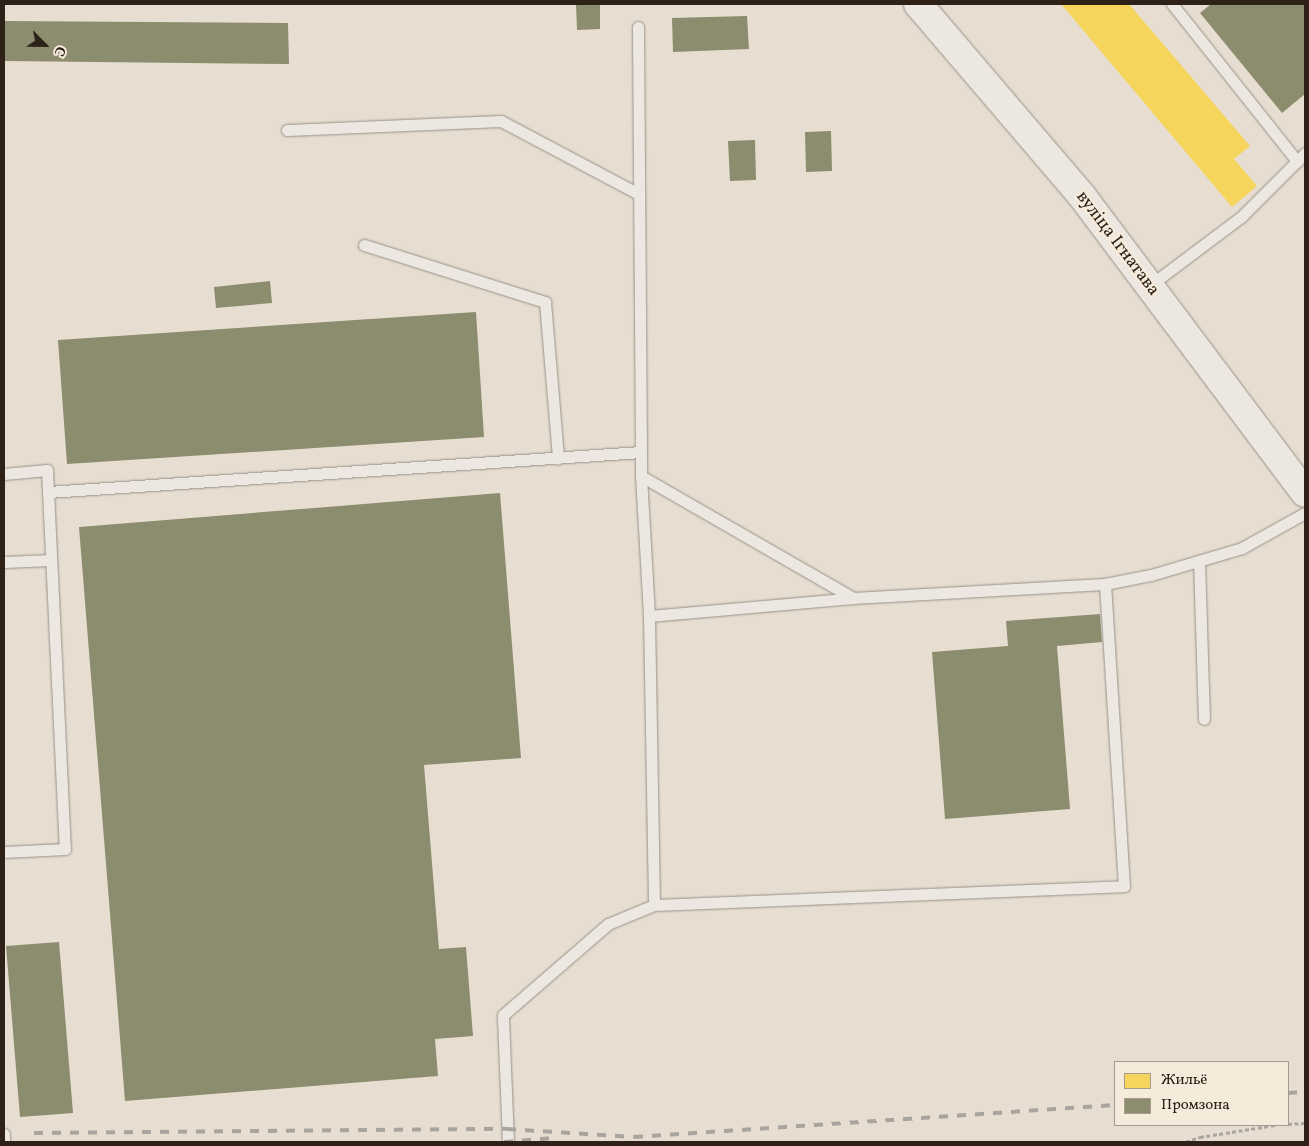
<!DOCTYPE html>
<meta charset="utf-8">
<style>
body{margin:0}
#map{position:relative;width:1309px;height:1146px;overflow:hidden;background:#e7ded1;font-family:Vollkorn,serif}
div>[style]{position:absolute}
.homes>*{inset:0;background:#f6d55c}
.industry>*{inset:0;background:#8c8c6e}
.path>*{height:3px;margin-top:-1.5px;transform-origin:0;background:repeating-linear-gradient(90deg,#a9a49e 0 4px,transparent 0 6.5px)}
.roads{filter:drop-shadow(0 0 1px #979188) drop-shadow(0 0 1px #979188)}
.lane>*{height:11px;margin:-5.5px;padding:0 5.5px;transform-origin:5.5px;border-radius:5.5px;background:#ece7e1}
.secondary>*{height:28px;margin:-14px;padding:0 14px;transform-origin:14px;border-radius:14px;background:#ece7e1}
.rail>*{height:4px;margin-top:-2px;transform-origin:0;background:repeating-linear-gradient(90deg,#a9a49e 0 9px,transparent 0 18px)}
span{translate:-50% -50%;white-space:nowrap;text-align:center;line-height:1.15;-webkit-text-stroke:5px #f6ebdb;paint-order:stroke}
.street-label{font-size:18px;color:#2e2218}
.frame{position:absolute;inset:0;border:5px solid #2e2218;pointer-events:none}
.legend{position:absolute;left:1114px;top:1061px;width:175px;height:65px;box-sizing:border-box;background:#f6ebdb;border:1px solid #a69b8d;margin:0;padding:6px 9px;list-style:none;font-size:15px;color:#2e2218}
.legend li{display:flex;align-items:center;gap:10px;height:25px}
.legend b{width:25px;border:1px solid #a69b8d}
.north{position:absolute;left:20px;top:20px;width:50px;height:50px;-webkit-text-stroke:4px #f6ebdb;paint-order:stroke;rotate:113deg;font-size:14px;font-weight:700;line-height:20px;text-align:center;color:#2e2218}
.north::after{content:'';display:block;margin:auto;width:18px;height:22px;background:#2e2218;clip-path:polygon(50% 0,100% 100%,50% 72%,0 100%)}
</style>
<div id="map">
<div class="homes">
<i style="clip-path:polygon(1061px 4px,1129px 4px,1250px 146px,1234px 159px,1257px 186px,1232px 207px)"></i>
</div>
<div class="industry">
<i style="clip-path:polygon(576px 4px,600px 4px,600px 29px,577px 30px)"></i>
<i style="clip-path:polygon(1211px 4px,1305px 4px,1305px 94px,1282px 113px,1200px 13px)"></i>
<i style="clip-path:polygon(747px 16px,749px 49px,673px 52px,672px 18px)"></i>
<i style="clip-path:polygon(4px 21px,288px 23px,289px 64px,4px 61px)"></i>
<i style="clip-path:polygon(831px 131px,832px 171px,806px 172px,805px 132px)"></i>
<i style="clip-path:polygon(755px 140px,756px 180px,730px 181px,728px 141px)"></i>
<i style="clip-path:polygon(270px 281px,272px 303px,216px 308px,214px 287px)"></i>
<i style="clip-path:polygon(476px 312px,484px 437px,67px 464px,58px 340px)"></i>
<i style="clip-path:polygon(500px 493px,521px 758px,424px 765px,439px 949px,466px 947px,473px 1036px,435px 1039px,438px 1076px,125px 1101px,79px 527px)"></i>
<i style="clip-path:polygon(1100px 614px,1102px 642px,1057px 646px,1070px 809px,945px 819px,932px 652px,1008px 646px,1006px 621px)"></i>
<i style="clip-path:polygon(59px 942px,73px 1113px,20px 1117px,6px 946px)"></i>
</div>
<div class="path">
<i style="left:1288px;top:1124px;width:17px;rotate:-3deg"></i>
<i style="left:1186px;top:1142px;width:15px;rotate:-20deg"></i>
<i style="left:1200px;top:1137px;width:76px;rotate:-9.1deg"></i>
</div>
<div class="roads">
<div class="lane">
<i style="left:1172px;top:4px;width:201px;rotate:51.5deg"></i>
<i style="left:638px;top:27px;width:449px;rotate:89.6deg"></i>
<i style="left:641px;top:476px;width:140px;rotate:86.7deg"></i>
<i style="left:649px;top:616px;width:289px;rotate:89deg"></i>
<i style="left:287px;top:130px;width:214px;rotate:-2.4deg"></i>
<i style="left:501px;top:121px;width:156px;rotate:27.9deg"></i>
<i style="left:364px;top:245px;width:190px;rotate:17.5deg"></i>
<i style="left:545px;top:302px;width:157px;rotate:85.2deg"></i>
<i style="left:1149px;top:286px;width:115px;rotate:-36.9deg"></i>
<i style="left:1241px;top:217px;width:91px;rotate:-45deg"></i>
<i style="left:4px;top:474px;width:43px;rotate:-5.3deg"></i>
<i style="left:47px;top:470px;width:379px;rotate:87.3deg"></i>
<i style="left:65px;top:849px;width:61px;rotate:177.2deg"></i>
<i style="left:641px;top:476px;width:245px;rotate:29.9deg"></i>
<i style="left:48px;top:492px;width:594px;rotate:-3.86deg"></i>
<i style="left:1199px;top:561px;width:158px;rotate:88.2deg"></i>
<i style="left:4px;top:562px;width:47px;rotate:-2.4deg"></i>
<i style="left:649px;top:616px;width:205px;rotate:-5deg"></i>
<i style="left:853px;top:598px;width:252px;rotate:-3.2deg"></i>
<i style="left:1105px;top:584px;width:47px;rotate:-11.1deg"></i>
<i style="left:1151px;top:575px;width:95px;rotate:-16.5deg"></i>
<i style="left:1242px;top:548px;width:72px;rotate:-29.1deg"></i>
<i style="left:4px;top:1134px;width:8px;rotate:90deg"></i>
<i style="left:508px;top:1142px;width:127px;rotate:-92.3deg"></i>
<i style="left:503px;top:1015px;width:139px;rotate:-40.9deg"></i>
<i style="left:608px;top:924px;width:50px;rotate:-22.4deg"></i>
<i style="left:654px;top:905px;width:470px;rotate:-2.3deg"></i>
<i style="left:1124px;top:886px;width:303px;rotate:-93.6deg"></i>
</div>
<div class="secondary">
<i style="left:918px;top:4px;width:253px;rotate:49.5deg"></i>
<i style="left:1082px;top:196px;width:371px;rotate:53.1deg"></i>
</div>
</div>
<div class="rail">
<i style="left:1288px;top:1093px;width:17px;rotate:-3deg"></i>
<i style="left:34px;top:1133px;width:473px;rotate:-0.5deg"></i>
<i style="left:507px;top:1129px;width:127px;rotate:3.6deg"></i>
<i style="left:634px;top:1137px;width:482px;rotate:-3.8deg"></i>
<i style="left:504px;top:1142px;width:50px;rotate:-4.6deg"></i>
</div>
<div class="street-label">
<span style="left:1117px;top:244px;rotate:53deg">вуліца Ігнатава</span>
</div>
<div class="frame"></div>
<ul class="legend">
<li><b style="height:14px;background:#f6d55c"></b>Жильё</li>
<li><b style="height:14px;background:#8c8c6e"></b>Промзона</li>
</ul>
<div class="north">С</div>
</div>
